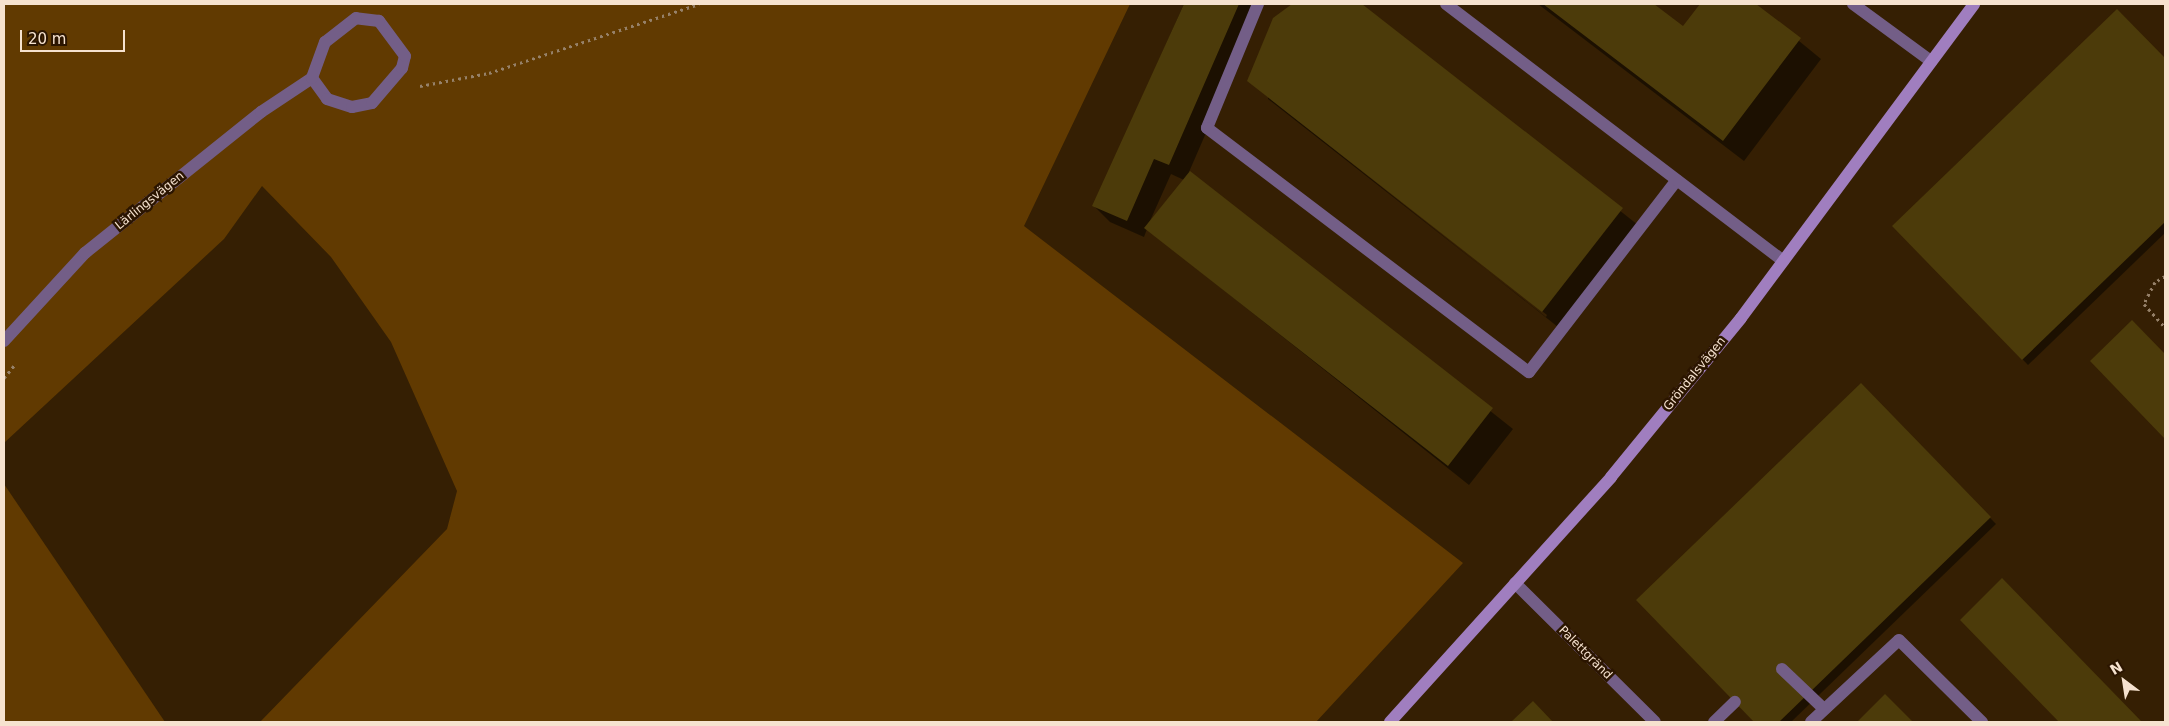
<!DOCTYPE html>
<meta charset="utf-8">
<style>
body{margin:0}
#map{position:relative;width:2169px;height:726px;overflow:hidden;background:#351f03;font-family:"DejaVu Sans",sans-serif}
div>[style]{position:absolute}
.green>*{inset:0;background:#613a01}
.shadow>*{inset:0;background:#0007}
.building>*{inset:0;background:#4c3b0a}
.path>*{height:3px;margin-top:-1.5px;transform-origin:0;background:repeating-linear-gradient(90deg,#968169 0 2.5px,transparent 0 6.5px)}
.lane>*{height:12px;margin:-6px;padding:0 6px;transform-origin:6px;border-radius:6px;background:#735e87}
.street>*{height:12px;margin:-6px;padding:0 6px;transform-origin:6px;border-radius:6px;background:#735e87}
.secondary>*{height:12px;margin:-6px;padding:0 6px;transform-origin:6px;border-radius:6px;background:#a07ebf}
span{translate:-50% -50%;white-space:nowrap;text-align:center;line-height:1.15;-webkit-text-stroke:5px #2b1500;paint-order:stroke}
.street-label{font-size:12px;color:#f6e2cf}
.frame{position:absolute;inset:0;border:5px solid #f6e2cf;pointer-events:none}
.north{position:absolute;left:2099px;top:656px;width:50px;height:50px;-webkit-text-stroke:4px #2b1500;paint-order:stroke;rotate:329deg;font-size:14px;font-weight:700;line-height:20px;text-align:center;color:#f6e2cf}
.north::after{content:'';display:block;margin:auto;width:18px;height:22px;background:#f6e2cf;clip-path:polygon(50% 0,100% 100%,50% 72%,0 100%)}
.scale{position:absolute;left:20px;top:30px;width:105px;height:22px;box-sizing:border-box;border:2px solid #f6e2cf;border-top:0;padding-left:6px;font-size:15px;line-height:18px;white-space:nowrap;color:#f6e2cf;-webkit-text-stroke:4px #2b1500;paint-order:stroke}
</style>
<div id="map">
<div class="green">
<i style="clip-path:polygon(4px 4px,1130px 4px,1024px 226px,1463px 563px,1316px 722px,260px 722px,447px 529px,457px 491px,391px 342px,331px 257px,262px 186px,224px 239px,4px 443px)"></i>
<i style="clip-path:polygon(4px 484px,165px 722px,4px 722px)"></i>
</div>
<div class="shadow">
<i style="clip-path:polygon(evenodd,1184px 4px,1262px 4px,1189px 172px,1513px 429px,1469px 485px,1147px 229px,1144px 237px,1110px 222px,1094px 206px,1184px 4px,1171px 174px,1184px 180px,1150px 221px,1171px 174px)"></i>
<i style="clip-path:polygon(evenodd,1294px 4px,1360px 4px,1643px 229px,1563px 331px,1248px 81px,1274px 19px,1294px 4px,1268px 96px,1547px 315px,1546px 317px,1268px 99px,1268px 96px)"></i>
<i style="clip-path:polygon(1538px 4px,1652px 4px,1683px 28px,1701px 4px,1754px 4px,1821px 59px,1744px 161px)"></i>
<i style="clip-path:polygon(2117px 10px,2165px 60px,2165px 233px,2028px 365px,1894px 226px)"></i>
<i style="clip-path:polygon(2132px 321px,2165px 355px,2165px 437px,2091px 361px)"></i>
<i style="clip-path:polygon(1861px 385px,1996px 524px,1791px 722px,1756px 722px,1638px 600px)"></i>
<i style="clip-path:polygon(2022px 600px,2141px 722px,2061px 722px,1961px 620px)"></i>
<i style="clip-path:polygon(1885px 696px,1911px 722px,1859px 722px)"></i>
</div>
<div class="building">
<i style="clip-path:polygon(1184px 4px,1239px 4px,1169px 165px,1154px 159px,1127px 221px,1092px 206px)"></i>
<i style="clip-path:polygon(1292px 4px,1362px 4px,1623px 208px,1542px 312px,1247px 81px,1273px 18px)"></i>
<i style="clip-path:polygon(1543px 4px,1654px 4px,1683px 26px,1700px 4px,1756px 4px,1801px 38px,1723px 141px)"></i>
<i style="clip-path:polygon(2117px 9px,2165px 58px,2165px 222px,2022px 360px,1892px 226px)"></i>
<i style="clip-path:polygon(1190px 171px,1493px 408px,1448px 466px,1144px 228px)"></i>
<i style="clip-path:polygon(2132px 320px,2165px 354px,2165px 439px,2090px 361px)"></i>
<i style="clip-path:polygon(1861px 383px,1991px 517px,1779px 722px,1754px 722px,1636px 600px)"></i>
<i style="clip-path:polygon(2002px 578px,2142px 722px,2059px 722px,1960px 620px)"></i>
<i style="clip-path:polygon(1885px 694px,1913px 722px,1857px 722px)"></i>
<i style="clip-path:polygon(1533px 701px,1553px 722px,1511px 722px)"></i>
</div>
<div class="path">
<i style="left:420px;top:86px;width:70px;rotate:-10.7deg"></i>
<i style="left:489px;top:73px;width:221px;rotate:-18.2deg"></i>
<i style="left:2165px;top:276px;width:12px;rotate:149deg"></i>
<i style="left:2155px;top:282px;width:25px;rotate:117deg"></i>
<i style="left:2144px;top:304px;width:31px;rotate:48deg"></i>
<i style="left:4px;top:378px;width:19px;rotate:-51deg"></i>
</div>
<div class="lane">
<i style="left:1258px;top:4px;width:134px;rotate:112.4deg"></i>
<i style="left:1207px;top:128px;width:404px;rotate:37.2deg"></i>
<i style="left:1529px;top:372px;width:242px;rotate:-52.4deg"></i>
<i style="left:1446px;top:4px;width:424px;rotate:37.3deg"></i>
<i style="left:1853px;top:4px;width:97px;rotate:36.2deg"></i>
<i style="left:1899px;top:640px;width:117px;rotate:44.7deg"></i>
<i style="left:1782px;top:669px;width:58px;rotate:43.6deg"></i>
<i style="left:1714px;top:722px;width:29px;rotate:-44deg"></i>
</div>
<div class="street">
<i style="left:4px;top:341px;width:120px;rotate:-47.4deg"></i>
<i style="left:85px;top:253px;width:226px;rotate:-38.7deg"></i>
<i style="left:261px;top:112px;width:61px;rotate:-33.7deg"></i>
<i style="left:312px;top:78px;width:26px;rotate:54deg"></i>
<i style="left:327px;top:99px;width:26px;rotate:18deg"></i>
<i style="left:352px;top:107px;width:20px;rotate:-11deg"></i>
<i style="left:372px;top:103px;width:46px;rotate:-49.4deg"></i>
<i style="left:402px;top:68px;width:12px;rotate:-76deg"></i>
<i style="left:405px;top:56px;width:44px;rotate:-126.6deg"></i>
<i style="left:379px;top:21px;width:23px;rotate:-173deg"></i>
<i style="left:356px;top:18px;width:39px;rotate:142deg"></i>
<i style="left:325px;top:42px;width:38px;rotate:110deg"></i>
<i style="left:1515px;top:583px;width:197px;rotate:44.8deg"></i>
<i style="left:1811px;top:722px;width:120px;rotate:-43deg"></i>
</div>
<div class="secondary">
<i style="left:1390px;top:722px;width:330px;rotate:-47.9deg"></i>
<i style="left:1611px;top:477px;width:205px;rotate:-50.7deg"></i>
<i style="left:1741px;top:318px;width:391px;rotate:-53.4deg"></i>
</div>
<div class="street-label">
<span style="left:150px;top:201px;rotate:-39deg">Lärlingsvägen</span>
<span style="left:1695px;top:374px;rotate:-51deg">Gröndalsvägen</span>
<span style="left:1585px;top:653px;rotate:45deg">Palettgränd</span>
</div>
<div class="frame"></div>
<div class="north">N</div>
<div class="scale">20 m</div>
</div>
